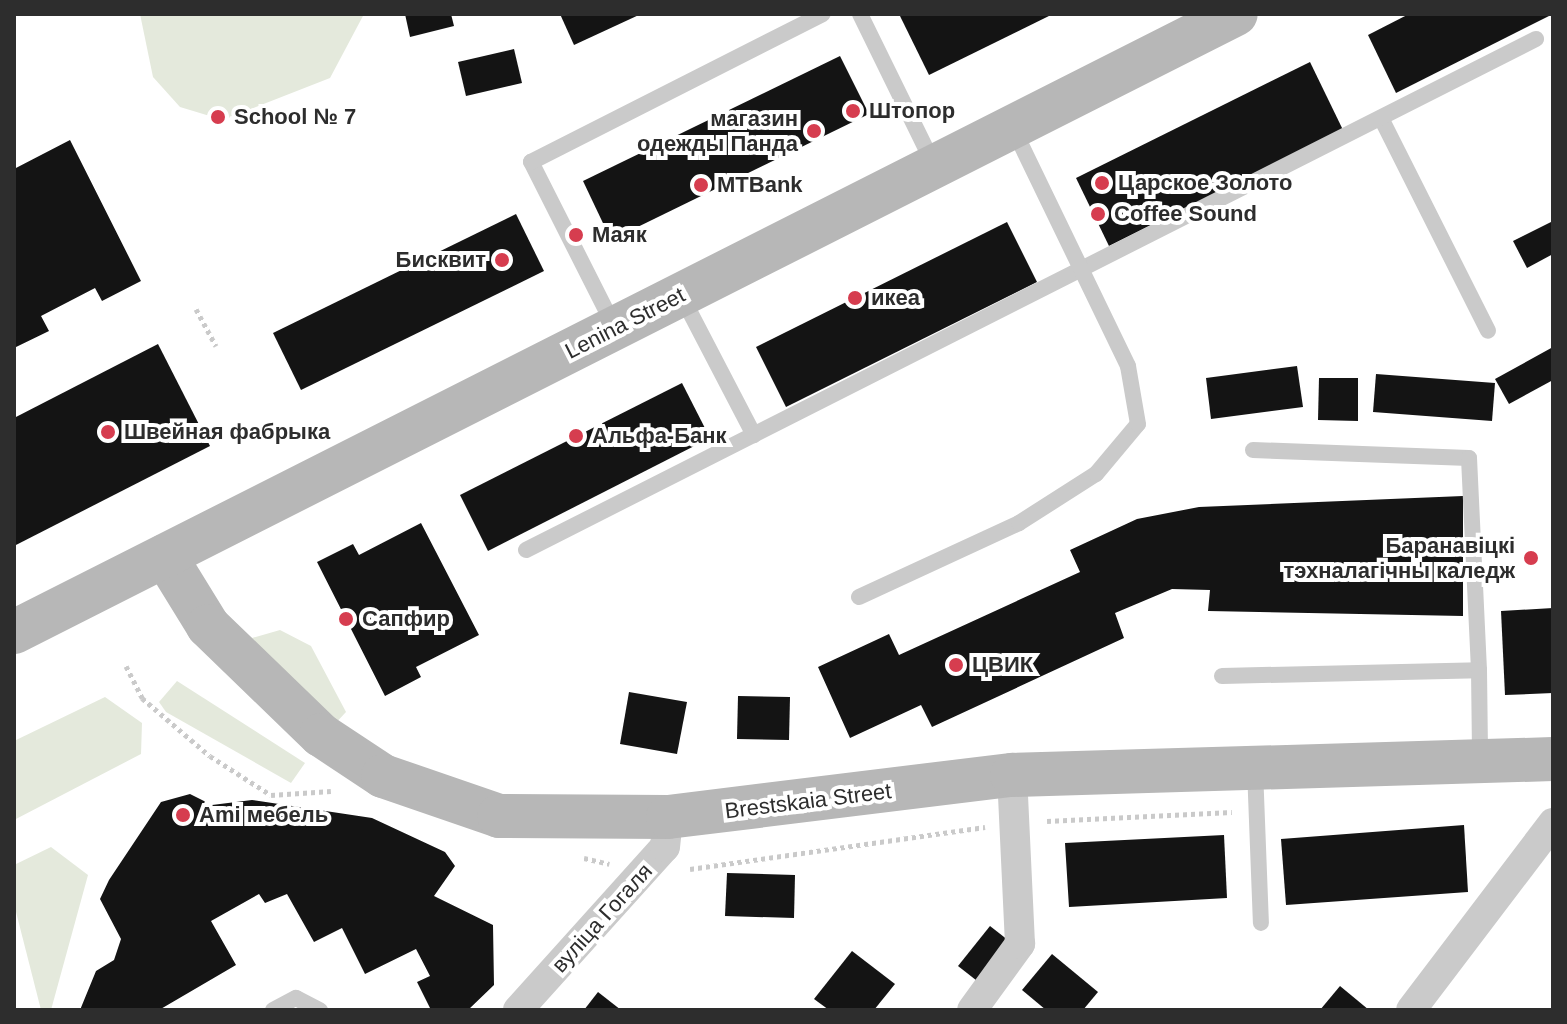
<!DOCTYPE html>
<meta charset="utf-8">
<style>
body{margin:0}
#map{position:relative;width:1567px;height:1024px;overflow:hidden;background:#fff;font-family:Helvetica,sans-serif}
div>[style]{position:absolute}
.green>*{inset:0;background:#e4e9dc}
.building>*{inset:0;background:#141414}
.path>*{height:5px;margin-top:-2.5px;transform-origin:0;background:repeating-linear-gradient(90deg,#cacaca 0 4px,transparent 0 8px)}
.lane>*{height:16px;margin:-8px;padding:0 8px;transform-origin:8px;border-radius:8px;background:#cacaca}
.street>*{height:30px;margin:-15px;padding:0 15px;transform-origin:15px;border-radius:15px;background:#cacaca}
.secondary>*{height:44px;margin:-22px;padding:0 22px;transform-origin:22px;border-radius:22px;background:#b7b7b7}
.dots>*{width:22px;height:22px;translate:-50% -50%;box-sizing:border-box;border:4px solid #fff;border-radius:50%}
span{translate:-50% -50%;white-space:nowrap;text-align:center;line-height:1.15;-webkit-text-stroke:8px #fff;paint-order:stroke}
.poi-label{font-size:22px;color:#2d2d2d;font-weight:700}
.left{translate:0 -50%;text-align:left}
.right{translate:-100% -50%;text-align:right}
.street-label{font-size:22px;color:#2d2d2d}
.frame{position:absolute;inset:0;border:16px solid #2d2d2d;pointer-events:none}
</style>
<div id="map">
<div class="green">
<i style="clip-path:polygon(140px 14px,364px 14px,330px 78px,223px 120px,180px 107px,153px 77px)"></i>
<i style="clip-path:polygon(280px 630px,311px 646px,346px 712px,333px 726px,252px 638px)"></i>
<i style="clip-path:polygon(177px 681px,305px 763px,291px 783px,166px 712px,159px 702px)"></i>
<i style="clip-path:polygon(105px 697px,142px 723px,141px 754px,14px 820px,14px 741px)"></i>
<i style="clip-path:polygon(51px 847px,88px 875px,51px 1010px,41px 1010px,14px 904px,14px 865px)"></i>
</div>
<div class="building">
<i style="clip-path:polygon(405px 14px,451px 14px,454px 26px,410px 37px)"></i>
<i style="clip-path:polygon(560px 14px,641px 14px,574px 45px)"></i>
<i style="clip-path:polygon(899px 14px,1053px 14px,929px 75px)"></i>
<i style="clip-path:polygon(1409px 14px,1553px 14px,1396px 93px,1368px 35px)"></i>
<i style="clip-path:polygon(514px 49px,522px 83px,466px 96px,458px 62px)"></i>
<i style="clip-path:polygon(840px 56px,869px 114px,611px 240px,583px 181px)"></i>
<i style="clip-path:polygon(1310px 62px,1343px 130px,1109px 246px,1076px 178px)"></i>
<i style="clip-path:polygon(70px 140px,141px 281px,102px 301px,95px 288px,41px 316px,49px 331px,14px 348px,14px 169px)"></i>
<i style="clip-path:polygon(516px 214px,544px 271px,301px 390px,273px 333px)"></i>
<i style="clip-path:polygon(1553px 221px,1553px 254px,1527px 268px,1513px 241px)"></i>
<i style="clip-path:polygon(1007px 222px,1037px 282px,786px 407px,756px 347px)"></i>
<i style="clip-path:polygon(158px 344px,210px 446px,14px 546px,14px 418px)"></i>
<i style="clip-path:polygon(1553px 347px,1553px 380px,1509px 404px,1495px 379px)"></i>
<i style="clip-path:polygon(1297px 366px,1303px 407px,1211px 419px,1206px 378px)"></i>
<i style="clip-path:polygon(1376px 374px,1495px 383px,1492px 421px,1373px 412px)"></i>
<i style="clip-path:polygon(1319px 378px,1358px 378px,1358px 421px,1318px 420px)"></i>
<i style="clip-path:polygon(682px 383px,710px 438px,488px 551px,460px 495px)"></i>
<i style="clip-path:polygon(1463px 496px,1463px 616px,1208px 611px,1210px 590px,1172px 589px,1115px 613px,1124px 638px,932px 727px,921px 705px,850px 738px,818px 667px,889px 634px,899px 655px,1080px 572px,1070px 550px,1137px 519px,1199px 507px)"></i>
<i style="clip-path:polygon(421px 523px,479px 635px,416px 667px,421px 677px,385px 696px,317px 562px,353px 544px,359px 555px)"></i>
<i style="clip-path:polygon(1553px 608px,1553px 693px,1505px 695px,1501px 611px)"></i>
<i style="clip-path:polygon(629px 692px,687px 702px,677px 754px,620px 744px)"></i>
<i style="clip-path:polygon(738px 696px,790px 697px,789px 740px,737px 739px)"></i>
<i style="clip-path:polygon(190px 794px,212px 805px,252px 800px,372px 818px,445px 852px,455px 866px,434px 896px,493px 925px,494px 985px,468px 1010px,431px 1010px,417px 982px,430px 976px,416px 949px,365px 974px,342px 928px,314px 942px,287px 894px,265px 903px,259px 894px,211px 921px,236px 965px,159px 1010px,80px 1010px,96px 971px,114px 960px,121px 939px,100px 899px,109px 880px,161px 802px)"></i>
<i style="clip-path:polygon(1464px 825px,1468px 892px,1286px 905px,1281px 839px)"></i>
<i style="clip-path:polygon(1224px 835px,1227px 898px,1069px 907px,1065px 843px)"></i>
<i style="clip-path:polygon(727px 873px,795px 875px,794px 918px,725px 916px)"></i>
<i style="clip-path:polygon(990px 926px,1013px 944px,981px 984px,958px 966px)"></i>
<i style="clip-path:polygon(852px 951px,895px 984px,874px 1010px,829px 1010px,814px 999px)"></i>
<i style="clip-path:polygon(1052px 954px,1098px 992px,1083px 1010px,1046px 1010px,1022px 990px)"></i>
<i style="clip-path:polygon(1340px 986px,1369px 1010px,1320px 1010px)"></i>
<i style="clip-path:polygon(598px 992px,621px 1010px,584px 1010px)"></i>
</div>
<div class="path">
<i style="left:196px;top:309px;width:42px;rotate:61.6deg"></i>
<i style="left:126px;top:666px;width:36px;rotate:63deg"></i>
<i style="left:142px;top:698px;width:89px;rotate:40.5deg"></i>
<i style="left:210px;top:756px;width:72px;rotate:32.6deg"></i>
<i style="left:271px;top:795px;width:60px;rotate:-3.8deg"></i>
<i style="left:1047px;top:821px;width:185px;rotate:-2.8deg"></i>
<i style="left:584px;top:858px;width:26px;rotate:13deg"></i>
<i style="left:690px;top:869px;width:298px;rotate:-8.1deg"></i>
</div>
<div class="lane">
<i style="left:860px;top:14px;width:168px;rotate:63.9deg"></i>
<i style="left:1381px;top:118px;width:238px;rotate:63.3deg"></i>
<i style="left:681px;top:295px;width:158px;rotate:62.5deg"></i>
<i style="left:614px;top:326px;width:184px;rotate:-116.8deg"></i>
<i style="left:531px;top:162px;width:327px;rotate:-26.9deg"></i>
<i style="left:1253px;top:450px;width:216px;rotate:2.1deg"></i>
<i style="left:1469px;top:458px;width:212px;rotate:87.3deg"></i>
<i style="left:526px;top:550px;width:1132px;rotate:-26.84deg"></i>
<i style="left:859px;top:597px;width:176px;rotate:-24.8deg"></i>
<i style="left:1019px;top:523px;width:91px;rotate:-32.5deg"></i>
<i style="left:1096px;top:474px;width:65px;rotate:-50deg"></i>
<i style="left:1138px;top:424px;width:59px;rotate:-99.8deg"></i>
<i style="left:1128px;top:366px;width:264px;rotate:-115.8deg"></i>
<i style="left:1222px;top:676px;width:257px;rotate:-1.3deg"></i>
<i style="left:1479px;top:670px;width:88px;rotate:89.3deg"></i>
<i style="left:1255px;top:769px;width:154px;rotate:87.8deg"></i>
<i style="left:273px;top:1010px;width:26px;rotate:-28deg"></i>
<i style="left:296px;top:998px;width:27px;rotate:27deg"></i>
</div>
<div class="street">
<i style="left:518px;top:1010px;width:219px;rotate:-48deg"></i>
<i style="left:665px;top:847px;width:30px;rotate:-84deg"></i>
<i style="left:972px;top:1010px;width:82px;rotate:-54deg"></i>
<i style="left:1020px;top:944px;width:169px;rotate:-92.7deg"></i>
<i style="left:1411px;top:1010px;width:235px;rotate:-52.8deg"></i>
</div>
<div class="secondary">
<i style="left:165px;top:556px;width:82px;rotate:58.4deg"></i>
<i style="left:208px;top:626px;width:157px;rotate:44deg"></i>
<i style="left:321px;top:735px;width:74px;rotate:33.5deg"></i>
<i style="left:383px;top:776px;width:123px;rotate:19deg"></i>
<i style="left:499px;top:816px;width:169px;rotate:0.3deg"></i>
<i style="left:668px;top:817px;width:347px;rotate:-7deg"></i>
<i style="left:1012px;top:775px;width:541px;rotate:-1.69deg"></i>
<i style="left:14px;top:632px;width:1369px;rotate:-26.83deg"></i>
</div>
<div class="dots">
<i style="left:853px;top:111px;background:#d63d4f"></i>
<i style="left:218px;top:117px;background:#d63d4f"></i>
<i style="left:814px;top:131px;background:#d63d4f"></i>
<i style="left:1102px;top:183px;background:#d63d4f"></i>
<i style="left:701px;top:185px;background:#d63d4f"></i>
<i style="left:1098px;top:214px;background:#d63d4f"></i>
<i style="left:576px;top:235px;background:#d63d4f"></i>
<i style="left:502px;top:260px;background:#d63d4f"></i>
<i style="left:855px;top:298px;background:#d63d4f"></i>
<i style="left:108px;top:432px;background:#d63d4f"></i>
<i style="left:576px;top:436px;background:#d63d4f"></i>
<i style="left:1531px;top:558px;background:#d63d4f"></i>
<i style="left:346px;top:619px;background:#d63d4f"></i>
<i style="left:956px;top:665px;background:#d63d4f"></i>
<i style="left:183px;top:815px;background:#d63d4f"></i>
</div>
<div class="poi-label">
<span class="left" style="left:869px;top:111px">Штопор</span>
<span class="left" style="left:234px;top:117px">School № 7</span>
<span class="right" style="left:798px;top:131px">магазин<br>одежды Панда</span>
<span class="left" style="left:1118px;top:183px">Царское Золото</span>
<span class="left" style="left:717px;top:185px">MTBank</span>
<span class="left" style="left:1114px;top:214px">Coffee Sound</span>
<span class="left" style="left:592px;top:235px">Маяк</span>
<span class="right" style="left:486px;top:260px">Бисквит</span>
<span class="left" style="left:871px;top:298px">икеа</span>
<span class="left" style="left:124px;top:432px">Швейная фабрыка</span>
<span class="left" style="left:592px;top:436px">Альфа-Банк</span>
<span class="right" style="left:1515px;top:558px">Баранавіцкі<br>тэхналагічны каледж</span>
<span class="left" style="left:362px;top:619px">Сапфир</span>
<span class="left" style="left:972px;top:665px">ЦВИК</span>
<span class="left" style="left:199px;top:815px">Аmi мебель</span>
</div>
<div class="street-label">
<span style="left:625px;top:323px;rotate:-27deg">Lenina Street</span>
<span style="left:808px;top:801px;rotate:-7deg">Brestskaia Street</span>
<span style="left:602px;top:918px;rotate:-48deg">вуліца Гогаля</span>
</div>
<div class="frame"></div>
</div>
